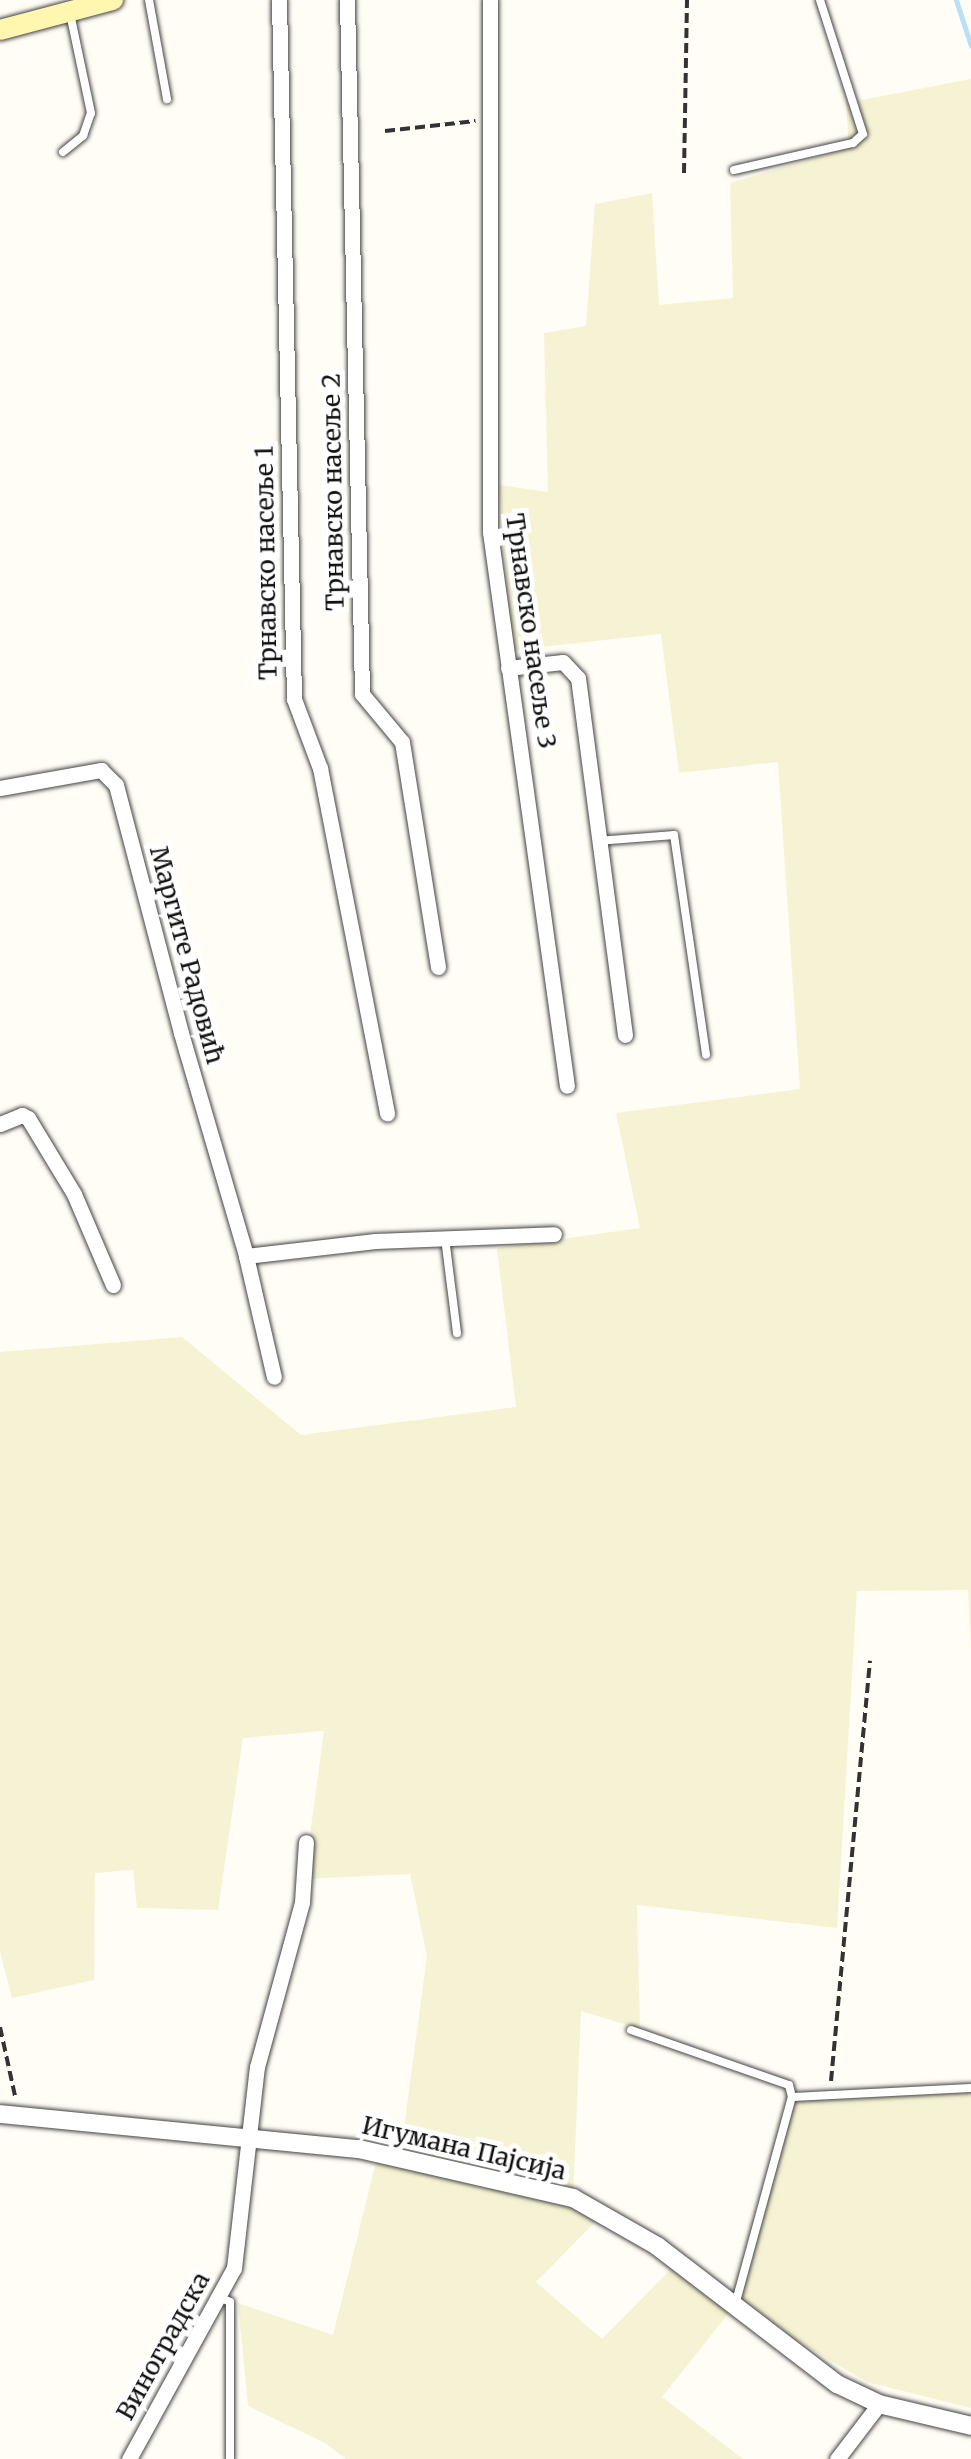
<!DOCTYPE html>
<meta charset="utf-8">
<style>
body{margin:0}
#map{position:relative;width:971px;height:2459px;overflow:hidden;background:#fffdf5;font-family:Merriweather,serif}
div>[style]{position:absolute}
.farmland>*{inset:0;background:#f6f3d4}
.stream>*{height:5px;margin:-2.5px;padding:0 2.5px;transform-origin:2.5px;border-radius:2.5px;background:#b9e0f7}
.path>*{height:4px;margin-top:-2px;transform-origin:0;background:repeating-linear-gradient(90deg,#333 0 10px,transparent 0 15px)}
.roads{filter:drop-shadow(0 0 2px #444) drop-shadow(0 0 2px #444)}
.service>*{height:8px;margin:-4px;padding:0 4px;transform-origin:4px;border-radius:4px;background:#fff}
.minor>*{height:15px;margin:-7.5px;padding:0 7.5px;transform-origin:7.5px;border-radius:7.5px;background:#fff}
.tertiary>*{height:18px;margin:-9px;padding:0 9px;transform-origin:9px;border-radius:9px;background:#fff}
.secondary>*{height:20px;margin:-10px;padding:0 10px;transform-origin:10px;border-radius:10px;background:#fff6b0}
span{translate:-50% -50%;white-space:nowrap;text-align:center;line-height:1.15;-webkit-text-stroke:10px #fff;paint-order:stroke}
.street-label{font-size:25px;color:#111}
</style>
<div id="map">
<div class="farmland">
<i style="clip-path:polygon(971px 79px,971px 1649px,968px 1590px,857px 1591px,837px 1928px,637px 1905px,640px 2029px,581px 2011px,573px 2197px,602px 2215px,536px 2282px,602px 2339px,678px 2262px,735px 2304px,792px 2097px,971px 2088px,971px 2408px,867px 2382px,735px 2305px,662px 2397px,743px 2459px,346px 2459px,325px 2443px,248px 2406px,238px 2303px,333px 2335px,378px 2154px,400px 2158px,427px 1956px,410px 1874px,304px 1879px,324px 1731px,243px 1738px,218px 1910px,137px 1908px,133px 1870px,95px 1873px,94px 1980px,12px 1998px,0 1952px,0 1352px,182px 1337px,301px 1435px,516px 1407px,497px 1248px,640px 1228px,616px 1113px,800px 1089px,778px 762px,679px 773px,661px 634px,512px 650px,499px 485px,548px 492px,544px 333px,586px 326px,595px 204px,652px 193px,659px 305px,733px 298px,730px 183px,849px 148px,846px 103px)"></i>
</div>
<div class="stream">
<i style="left:956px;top:0;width:48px;rotate:71.9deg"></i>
</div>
<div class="path">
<i style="left:385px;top:131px;width:91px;rotate:-6.3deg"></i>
<i style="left:684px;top:173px;width:173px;rotate:-89deg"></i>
<i style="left:0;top:2027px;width:71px;rotate:77.7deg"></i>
<i style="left:831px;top:2081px;width:422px;rotate:-84.7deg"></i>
</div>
<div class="roads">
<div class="service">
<i style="left:149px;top:0;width:101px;rotate:79.7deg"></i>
<i style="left:63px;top:152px;width:26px;rotate:-39deg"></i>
<i style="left:83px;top:136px;width:24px;rotate:-71deg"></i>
<i style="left:91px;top:113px;width:102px;rotate:-101.9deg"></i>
<i style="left:734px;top:170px;width:122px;rotate:-12.8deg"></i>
<i style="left:853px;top:143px;width:13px;rotate:-42deg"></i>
<i style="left:863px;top:134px;width:141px;rotate:-107.8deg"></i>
<i style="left:598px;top:841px;width:76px;rotate:-4.5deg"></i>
<i style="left:674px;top:835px;width:222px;rotate:81.7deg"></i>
<i style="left:445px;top:1238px;width:96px;rotate:82.8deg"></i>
<i style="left:631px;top:2030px;width:167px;rotate:19.2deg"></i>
<i style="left:789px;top:2085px;width:12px;rotate:76deg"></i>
<i style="left:219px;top:2297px;width:12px;rotate:24deg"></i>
<i style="left:230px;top:2302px;width:157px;rotate:90deg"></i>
<i style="left:735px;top:2305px;width:216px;rotate:-74.7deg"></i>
<i style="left:792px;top:2097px;width:179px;rotate:-2.9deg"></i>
</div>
<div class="minor">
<i style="left:279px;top:0;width:699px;rotate:88.77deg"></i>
<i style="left:294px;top:699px;width:74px;rotate:69.4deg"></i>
<i style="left:320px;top:768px;width:352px;rotate:79deg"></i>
<i style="left:347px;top:0;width:694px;rotate:88.76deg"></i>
<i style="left:362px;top:694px;width:62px;rotate:50.2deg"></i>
<i style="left:402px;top:742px;width:228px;rotate:80.9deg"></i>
<i style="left:490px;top:0;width:532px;rotate:90deg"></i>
<i style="left:490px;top:532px;width:559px;rotate:82.09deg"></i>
<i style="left:508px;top:668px;width:55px;rotate:-6.2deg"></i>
<i style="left:563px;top:662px;width:22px;rotate:47deg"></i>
<i style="left:578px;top:678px;width:360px;rotate:82.5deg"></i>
<i style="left:0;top:788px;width:103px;rotate:-10.1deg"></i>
<i style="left:101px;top:770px;width:21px;rotate:45deg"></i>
<i style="left:116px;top:785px;width:256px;rotate:75.3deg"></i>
<i style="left:181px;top:1033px;width:232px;rotate:73.7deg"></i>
<i style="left:246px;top:1256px;width:124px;rotate:77deg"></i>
<i style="left:0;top:1124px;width:24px;rotate:-22deg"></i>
<i style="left:22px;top:1115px;width:7px;rotate:27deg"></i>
<i style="left:28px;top:1118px;width:89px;rotate:58.8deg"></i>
<i style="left:74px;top:1194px;width:99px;rotate:66.8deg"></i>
<i style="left:246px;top:1256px;width:130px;rotate:-6.6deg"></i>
<i style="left:375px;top:1241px;width:179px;rotate:-2.2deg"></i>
<i style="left:129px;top:2459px;width:218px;rotate:-61.2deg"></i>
<i style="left:234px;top:2268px;width:202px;rotate:-83.5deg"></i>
<i style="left:257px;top:2067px;width:171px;rotate:-74.7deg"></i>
<i style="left:302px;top:1902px;width:60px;rotate:-86.2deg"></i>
<i style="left:837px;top:2459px;width:69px;rotate:-52.6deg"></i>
</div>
<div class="tertiary">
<i style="left:0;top:2114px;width:361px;rotate:5.6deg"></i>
<i style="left:359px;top:2149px;width:220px;rotate:12.9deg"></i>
<i style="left:573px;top:2198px;width:97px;rotate:29.7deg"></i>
<i style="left:657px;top:2246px;width:227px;rotate:37.5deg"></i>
<i style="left:837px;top:2384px;width:47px;rotate:25.5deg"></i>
<i style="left:879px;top:2404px;width:95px;rotate:13.4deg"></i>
</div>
<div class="secondary">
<i style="left:0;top:30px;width:117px;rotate:-14.9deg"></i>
</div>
</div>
<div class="street-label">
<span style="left:333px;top:492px;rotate:-91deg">Трнавско насеље 2</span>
<span style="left:266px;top:563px;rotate:-91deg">Трнавско насеље 1</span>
<span style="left:531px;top:631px;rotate:82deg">Трнавско насеље 3</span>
<span style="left:187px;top:955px;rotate:75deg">Маргите Радовић</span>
<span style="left:464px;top:2148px;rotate:13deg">Игумана Пајсија</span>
<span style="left:163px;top:2346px;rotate:-61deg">Виноградска</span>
</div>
</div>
